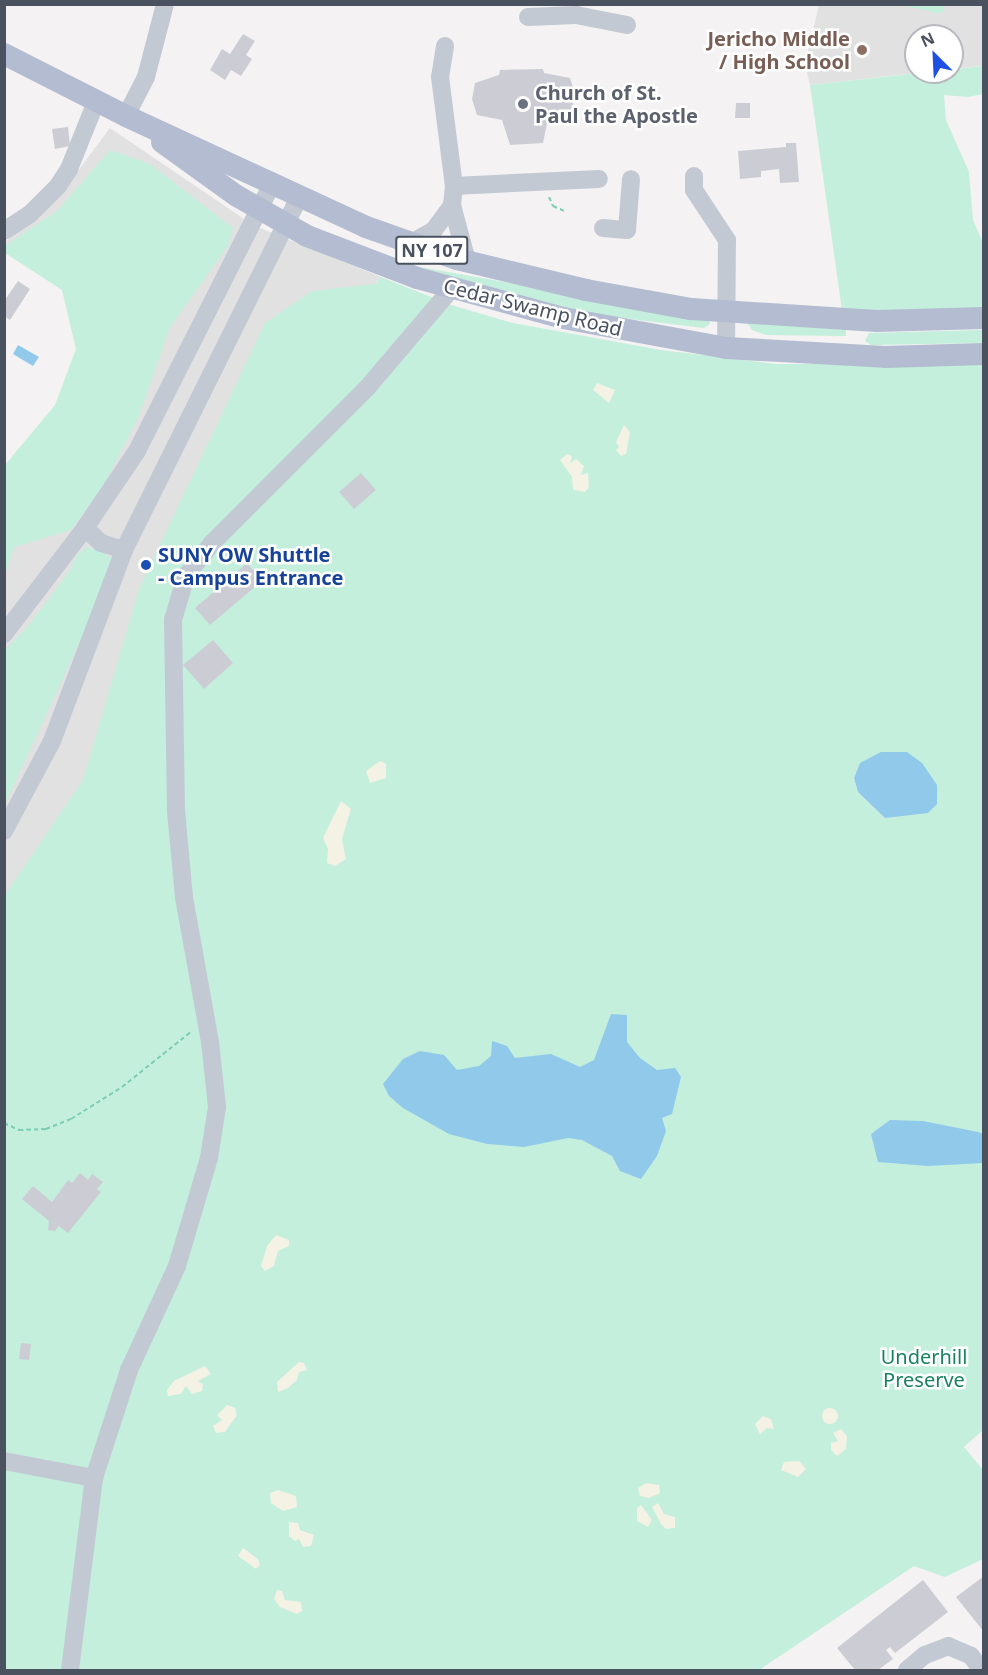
<!DOCTYPE html>
<style>
body{margin:0}
#map{position:relative;width:988px;height:1675px;overflow:hidden;background:#f4f2f2;font-family:"Noto Sans",sans-serif}
div>[style]{position:absolute}
.education>*{inset:0;background:#e2e1e1}
.green>*{inset:0;background:#c3efdc}
.sand>*{inset:0;background:#f4f2e4}
.round{border-radius:50%}
.water>*{inset:0;background:#91c9eb}
.building>*{inset:0;background:#cccdd4}
.path>*{height:2px;margin-top:-1px;transform-origin:0;background:repeating-linear-gradient(90deg,#7bcdb3 0 4.5px,transparent 0 7.5px)}
.minor>*{height:18px;margin:-9px;padding:0 9px;transform-origin:9px;border-radius:9px;background:#c3c9d3}
.major>*{height:22px;margin:-11px;padding:0 11px;transform-origin:11px;border-radius:11px;background:#b3bcd0}
.dots>*{width:16px;height:16px;translate:-50% -50%;box-sizing:border-box;border:3px solid #fff;border-radius:50%}
span{translate:-50% -50%;white-space:nowrap;text-align:center;line-height:1.15;-webkit-text-stroke:5px #fff;paint-order:stroke}
.shield-label span{padding:2px 4px;background:#fff;border:2px solid;border-radius:4px;-webkit-text-stroke-width:0}
.shield-label{font-size:18px;color:#4a515f;font-weight:700}
.education-label{font-size:20px;color:#785e54;font-weight:700}
.right{translate:-100% -50%;text-align:right}
.worship-label{font-size:20px;color:#5b616d;font-weight:700}
.left{translate:0 -50%;text-align:left}
.street-label{font-size:20px;color:#4a515f}
.transit-label{font-size:20px;color:#164399;font-weight:700}
.park-label{font-size:20px;color:#198260}
.frame{position:absolute;inset:0;border:6px solid #4a515f;pointer-events:none}
.north{position:absolute;left:904px;top:24px;width:60px;height:60px;box-sizing:border-box;background:#fff;border:2px solid #b7b9bf;border-radius:50%;rotate:336deg;font-size:16px;font-weight:700;line-height:24px;text-align:center;color:#4a515f}
.north::after{content:'';display:block;margin:auto;width:21px;height:27px;background:#1e51e3;clip-path:polygon(50% 0,100% 100%,50% 72%,0 100%)}
</style>
<div id="map">
<div class="education">
<i style="clip-path:polygon(819px 5px,983px 5px,983px 66px,952px 69px,952px 36px,916px 36px,916px 72px,925px 72px,810px 85px,805px 64px)"></i>
<i style="clip-path:polygon(110px 128px,253px 225px,381px 277px,309px 354px,153px 755px,5px 958px,5px 501px,94px 417px,62px 283px,5px 247px,5px 242px,65px 188px)"></i>
</div>
<div class="green">
<i style="clip-path:polygon(902px 5px,944px 4px,944px 5px,942px 14px)"></i>
<i style="clip-path:polygon(983px 66px,983px 94px,968px 97px,944px 95px,946px 120px,969px 172px,973px 220px,983px 243px,983px 314px,843px 317px,810px 85px)"></i>
<i style="clip-path:polygon(110px 150px,150px 164px,233px 228px,228px 246px,170px 327px,139px 416px,104px 485px,71px 530px,14px 547px,5px 575px,5px 465px,55px 405px,76px 349px,62px 290px,5px 253px,5px 246px,58px 210px)"></i>
<i style="clip-path:polygon(414px 266px,708px 318px,710px 324px,704px 328px,589px 314px)"></i>
<i style="clip-path:polygon(evenodd,381px 277px,451px 305px,513px 323px,661px 350px,776px 364px,983px 364px,984px 1429px,964px 1447px,983px 1470px,983px 1559px,945px 1577px,914px 1566px,759px 1670px,5px 1670px,5px 895px,83px 780px,139px 589px,265px 323px,312px 291px,375px 284px,381px 277px,860px 763px,892px 816px,885px 818px,858px 792px,854px 778px,860px 763px)"></i>
<i style="clip-path:polygon(747px 322px,846px 330px,846px 336px,766px 335px,752px 330px)"></i>
<i style="clip-path:polygon(983px 330px,983px 343px,871px 345px,865px 341px,869px 333px)"></i>
<i style="clip-path:polygon(87px 547px,103px 552px,113px 560px,111px 574px,5px 804px,5px 650px,29px 625px,71px 569px,76px 556px)"></i>
</div>
<div class="sand">
<i style="clip-path:polygon(597px 383px,615px 390px,609px 403px,593px 390px)"></i>
<i style="clip-path:polygon(624px 425px,630px 432px,626px 454px,621px 456px,616px 450px,619px 447px,616px 442px)"></i>
<i style="clip-path:polygon(567px 454px,572px 456px,570px 463px,576px 459px,584px 466px,581px 475px,588px 473px,589px 487px,585px 492px,573px 490px,572px 477px,560px 460px)"></i>
<i style="clip-path:polygon(380px 761px,386px 764px,386px 778px,370px 783px,366px 771px)"></i>
<i style="clip-path:polygon(341px 801px,351px 809px,342px 839px,346px 859px,335px 866px,327px 863px,328px 849px,323px 838px)"></i>
<i style="clip-path:polygon(276px 1235px,289px 1240px,289px 1246px,278px 1251px,274px 1266px,265px 1271px,261px 1266px,267px 1246px)"></i>
<i style="clip-path:polygon(299px 1362px,304px 1363px,307px 1370px,299px 1372px,297px 1380px,288px 1388px,278px 1392px,277px 1382px)"></i>
<i style="clip-path:polygon(205px 1366px,211px 1374px,198px 1381px,203px 1384px,202px 1391px,192px 1394px,186px 1386px,181px 1394px,168px 1396px,167px 1390px,174px 1381px)"></i>
<i style="clip-path:polygon(227px 1405px,235px 1408px,237px 1415px,225px 1432px,216px 1433px,213px 1426px,222px 1420px,217px 1415px)"></i>
<i class="round" style="left:822px;top:1408px;width:16px;height:16px"></i>
<i style="clip-path:polygon(763px 1416px,771px 1419px,774px 1429px,767px 1428px,760px 1434px,755px 1424px)"></i>
<i style="clip-path:polygon(841px 1429px,847px 1436px,846px 1449px,837px 1456px,831px 1450px,831px 1443px,838px 1441px,833px 1433px)"></i>
<i style="clip-path:polygon(799px 1461px,806px 1469px,798px 1477px,781px 1470px,784px 1462px)"></i>
<i style="clip-path:polygon(646px 1483px,659px 1485px,660px 1493px,649px 1498px,640px 1496px,638px 1488px)"></i>
<i style="clip-path:polygon(278px 1490px,296px 1496px,297px 1507px,283px 1511px,271px 1503px,270px 1493px)"></i>
<i style="clip-path:polygon(658px 1503px,664px 1514px,675px 1517px,675px 1528px,666px 1529px,661px 1524px,652px 1507px)"></i>
<i style="clip-path:polygon(641px 1505px,652px 1520px,648px 1527px,637px 1521px,637px 1508px)"></i>
<i style="clip-path:polygon(289px 1522px,298px 1523px,300px 1530px,314px 1535px,311px 1546px,303px 1547px,299px 1539px,295px 1541px,289px 1536px)"></i>
<i style="clip-path:polygon(243px 1548px,258px 1559px,260px 1565px,256px 1569px,238px 1556px)"></i>
<i style="clip-path:polygon(277px 1590px,282px 1591px,285px 1600px,301px 1602px,302px 1611px,297px 1614px,280px 1607px,274px 1599px)"></i>
</div>
<div class="water">
<i style="clip-path:polygon(18px 345px,39px 357px,33px 366px,13px 354px)"></i>
<i style="clip-path:polygon(881px 752px,907px 752px,922px 763px,937px 785px,937px 804px,928px 813px,885px 818px,858px 792px,854px 778px,860px 763px)"></i>
<i style="clip-path:polygon(611px 1014px,627px 1015px,627px 1042px,640px 1058px,657px 1070px,675px 1068px,681px 1077px,672px 1114px,662px 1118px,666px 1131px,657px 1156px,641px 1179px,620px 1171px,612px 1156px,582px 1140px,568px 1138px,524px 1147px,487px 1144px,449px 1134px,403px 1108px,389px 1096px,383px 1084px,403px 1059px,420px 1051px,444px 1055px,457px 1070px,479px 1066px,491px 1056px,492px 1041px,507px 1046px,515px 1058px,551px 1054px,580px 1067px,594px 1060px)"></i>
<i style="clip-path:polygon(890px 1120px,923px 1121px,978px 1132px,983px 1134px,983px 1163px,928px 1166px,878px 1162px,871px 1134px)"></i>
</div>
<div class="building">
<i style="clip-path:polygon(243px 34px,255px 41px,246px 55px,252px 59px,241px 76px,231px 70px,225px 80px,210px 70px,222px 49px,230px 54px)"></i>
<i style="clip-path:polygon(543px 69px,544px 73px,570px 78px,575px 93px,572px 109px,548px 118px,543px 143px,510px 145px,502px 120px,477px 115px,472px 99px,475px 83px,499px 75px,500px 70px)"></i>
<i style="clip-path:polygon(736px 103px,750px 103px,750px 118px,735px 118px)"></i>
<i style="clip-path:polygon(68px 127px,70px 146px,55px 149px,52px 129px)"></i>
<i style="clip-path:polygon(786px 143px,796px 143px,799px 182px,780px 183px,779px 169px,761px 171px,761px 177px,740px 179px,738px 151px,786px 147px)"></i>
<i style="clip-path:polygon(18px 281px,30px 289px,10px 320px,4px 316px,4px 301px)"></i>
<i style="clip-path:polygon(361px 473px,376px 490px,354px 509px,339px 492px)"></i>
<i style="clip-path:polygon(247px 563px,262px 581px,210px 625px,195px 608px)"></i>
<i style="clip-path:polygon(213px 640px,233px 663px,204px 689px,183px 665px)"></i>
<i style="clip-path:polygon(80px 1173px,88px 1180px,92px 1174px,103px 1182px,97px 1189px,101px 1192px,68px 1233px,59px 1226px,55px 1231px,48px 1230px,49px 1221px,22px 1199px,33px 1186px,52px 1202px,68px 1180px,72px 1183px)"></i>
<i style="clip-path:polygon(21px 1343px,31px 1344px,29px 1360px,19px 1359px)"></i>
<i style="clip-path:polygon(984px 1576px,984px 1632px,956px 1597px)"></i>
<i style="clip-path:polygon(923px 1580px,948px 1612px,895px 1653px,890px 1647px,886px 1650px,893px 1659px,878px 1670px,855px 1670px,837px 1648px)"></i>
</div>
<div class="path">
<i style="left:549px;top:197px;width:10px;rotate:66deg"></i>
<i style="left:553px;top:206px;width:12px;rotate:24deg"></i>
<i style="left:4px;top:1123px;width:17px;rotate:25deg"></i>
<i style="left:19px;top:1130px;width:27px;rotate:-2deg"></i>
<i style="left:46px;top:1129px;width:27px;rotate:-22deg"></i>
<i style="left:71px;top:1119px;width:60px;rotate:-32.1deg"></i>
<i style="left:122px;top:1087px;width:90px;rotate:-38.7deg"></i>
</div>
<div class="minor">
<i style="left:528px;top:17px;width:48px;rotate:-2.4deg"></i>
<i style="left:576px;top:15px;width:52px;rotate:11.1deg"></i>
<i style="left:445px;top:46px;width:31px;rotate:99deg"></i>
<i style="left:440px;top:77px;width:110px;rotate:82.7deg"></i>
<i style="left:454px;top:186px;width:19px;rotate:96deg"></i>
<i style="left:452px;top:205px;width:58px;rotate:75deg"></i>
<i style="left:126px;top:116px;width:44px;rotate:-62.9deg"></i>
<i style="left:146px;top:77px;width:75px;rotate:-75.4deg"></i>
<i style="left:694px;top:176px;width:14px;rotate:90deg"></i>
<i style="left:694px;top:190px;width:60px;rotate:56.6deg"></i>
<i style="left:727px;top:240px;width:108px;rotate:90.5deg"></i>
<i style="left:454px;top:186px;width:145px;rotate:-2.8deg"></i>
<i style="left:603px;top:228px;width:24px;rotate:5deg"></i>
<i style="left:627px;top:230px;width:51px;rotate:-85.5deg"></i>
<i style="left:4px;top:231px;width:30px;rotate:-33deg"></i>
<i style="left:29px;top:215px;width:41px;rotate:-45deg"></i>
<i style="left:58px;top:186px;width:20px;rotate:-57deg"></i>
<i style="left:69px;top:169px;width:72px;rotate:-68.1deg"></i>
<i style="left:411px;top:243px;width:26px;rotate:-29deg"></i>
<i style="left:434px;top:230px;width:31px;rotate:-54deg"></i>
<i style="left:85px;top:528px;width:22px;rotate:43deg"></i>
<i style="left:101px;top:543px;width:24px;rotate:17deg"></i>
<i style="left:4px;top:634px;width:133px;rotate:-52.6deg"></i>
<i style="left:85px;top:528px;width:93px;rotate:-56deg"></i>
<i style="left:137px;top:451px;width:301px;rotate:-63.2deg"></i>
<i style="left:4px;top:831px;width:102px;rotate:-61.9deg"></i>
<i style="left:52px;top:741px;width:204px;rotate:-69.3deg"></i>
<i style="left:124px;top:550px;width:396px;rotate:-63.6deg"></i>
<i style="left:4px;top:1461px;width:92px;rotate:10.7deg"></i>
<i style="left:70px;top:1670px;width:193px;rotate:-82.9deg"></i>
<i style="left:94px;top:1478px;width:114px;rotate:-72deg"></i>
<i style="left:129px;top:1370px;width:115px;rotate:-65.2deg"></i>
<i style="left:177px;top:1266px;width:113px;rotate:-73.5deg"></i>
<i style="left:209px;top:1158px;width:52px;rotate:-81.1deg"></i>
<i style="left:217px;top:1107px;width:65px;rotate:-96.1deg"></i>
<i style="left:210px;top:1042px;width:147px;rotate:-100.2deg"></i>
<i style="left:184px;top:897px;width:86px;rotate:-95.3deg"></i>
<i style="left:176px;top:811px;width:191px;rotate:-90.9deg"></i>
<i style="left:173px;top:620px;width:46px;rotate:-73.5deg"></i>
<i style="left:186px;top:576px;width:42px;rotate:-51.8deg"></i>
<i style="left:212px;top:543px;width:219px;rotate:-45deg"></i>
<i style="left:367px;top:388px;width:131px;rotate:-49.6deg"></i>
<i style="left:907px;top:1670px;width:23px;rotate:-40deg"></i>
<i style="left:925px;top:1655px;width:25px;rotate:-21deg"></i>
<i style="left:948px;top:1646px;width:25px;rotate:23deg"></i>
<i style="left:971px;top:1656px;width:18px;rotate:52deg"></i>
</div>
<div class="major">
<i style="left:4px;top:54px;width:137px;rotate:26.9deg"></i>
<i style="left:126px;top:116px;width:264px;rotate:24.8deg"></i>
<i style="left:366px;top:227px;width:96px;rotate:19.4deg"></i>
<i style="left:457px;top:259px;width:133px;rotate:13.5deg"></i>
<i style="left:586px;top:290px;width:107px;rotate:10.3deg"></i>
<i style="left:691px;top:309px;width:186px;rotate:3.7deg"></i>
<i style="left:877px;top:321px;width:107px;rotate:-1.6deg"></i>
<i style="left:162px;top:142px;width:92px;rotate:35.8deg"></i>
<i style="left:237px;top:196px;width:81px;rotate:29.7deg"></i>
<i style="left:307px;top:236px;width:118px;rotate:20.9deg"></i>
<i style="left:417px;top:278px;width:151px;rotate:15.3deg"></i>
<i style="left:563px;top:318px;width:166px;rotate:10.4deg"></i>
<i style="left:726px;top:348px;width:159px;rotate:3.2deg"></i>
<i style="left:885px;top:357px;width:99px;rotate:-1.7deg"></i>
</div>
<div class="dots">
<i style="left:862px;top:50px;background:#8d6e63"></i>
<i style="left:523px;top:104px;background:#6b7280"></i>
<i style="left:146px;top:565px;background:#1a4fb4"></i>
</div>
<div class="shield-label">
<span style="left:432px;top:250px">NY 107</span>
</div>
<div class="education-label">
<span class="right" style="left:850px;top:50px">Jericho Middle<br>/ High School</span>
</div>
<div class="worship-label">
<span class="left" style="left:535px;top:104px">Church of St.<br>Paul the Apostle</span>
</div>
<div class="street-label">
<span style="left:533px;top:307px;rotate:14deg">Cedar Swamp Road</span>
</div>
<div class="transit-label">
<span class="left" style="left:158px;top:566px">SUNY OW Shuttle<br>- Campus Entrance</span>
</div>
<div class="park-label">
<span style="left:924px;top:1368px">Underhill<br>Preserve</span>
</div>
<div class="frame"></div>
<div class="north">N</div>
</div>
